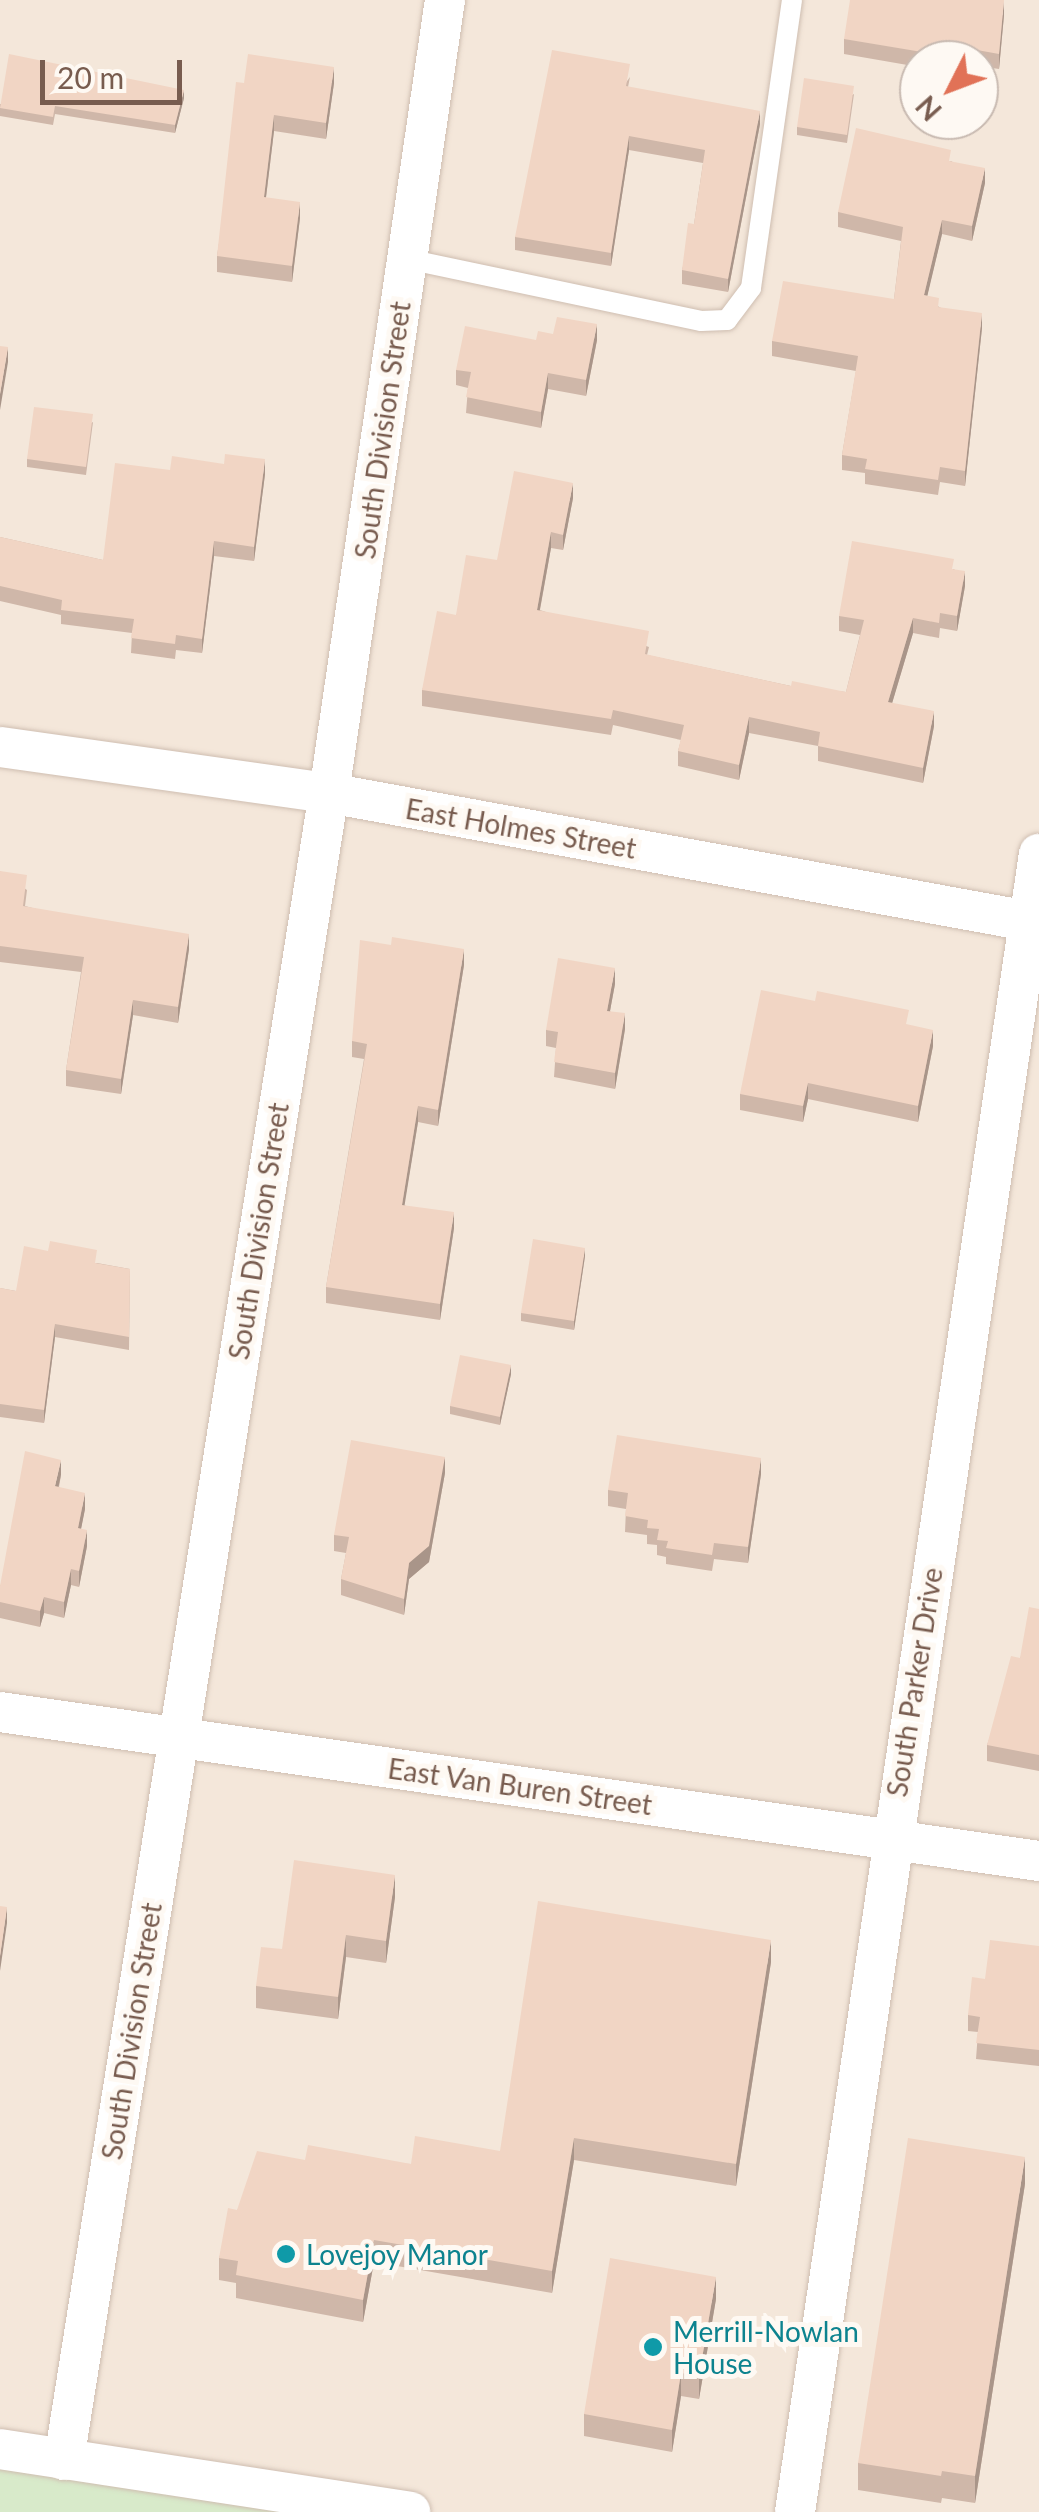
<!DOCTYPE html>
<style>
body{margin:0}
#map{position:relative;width:1039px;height:2512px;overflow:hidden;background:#fcf5ec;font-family:Lato,sans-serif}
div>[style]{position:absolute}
.residential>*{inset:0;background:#f4e7da}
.green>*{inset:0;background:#d8eaca}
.roads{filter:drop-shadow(0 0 2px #cfbeb1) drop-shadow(0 0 2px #cfbeb1)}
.lane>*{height:20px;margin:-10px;padding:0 10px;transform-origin:10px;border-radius:10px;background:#fff}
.street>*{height:40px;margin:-20px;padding:0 20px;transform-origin:20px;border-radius:20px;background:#fff}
.wall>*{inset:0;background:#cfb7a9}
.shaded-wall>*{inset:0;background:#a99589}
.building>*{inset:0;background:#f1d5c4}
.dots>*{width:28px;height:28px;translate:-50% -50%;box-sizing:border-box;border:5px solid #fef9f3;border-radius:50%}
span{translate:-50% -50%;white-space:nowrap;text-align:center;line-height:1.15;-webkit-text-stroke:10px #fef9f3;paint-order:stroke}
.street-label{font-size:28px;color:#785c4f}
.culture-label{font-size:28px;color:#0d838f}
.left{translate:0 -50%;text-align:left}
.north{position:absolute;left:899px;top:40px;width:100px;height:100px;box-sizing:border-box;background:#fef9f3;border:2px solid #c8bab1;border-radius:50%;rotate:228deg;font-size:28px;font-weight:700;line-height:40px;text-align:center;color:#785c4f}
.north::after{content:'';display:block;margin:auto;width:35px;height:45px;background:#e17257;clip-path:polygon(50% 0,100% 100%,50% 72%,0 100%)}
.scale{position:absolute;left:40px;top:60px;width:142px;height:45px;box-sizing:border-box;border:5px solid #785c4f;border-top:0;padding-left:12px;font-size:30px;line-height:35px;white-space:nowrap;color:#785c4f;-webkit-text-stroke:8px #fef9f3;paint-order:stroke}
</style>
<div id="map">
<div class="residential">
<i style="clip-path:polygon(evenodd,0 0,1039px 0,1039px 2512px,410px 2512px,0 2449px,0 0,919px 60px,979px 60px,979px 120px,919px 120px,919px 60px)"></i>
</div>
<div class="green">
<i style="clip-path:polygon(0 2449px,410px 2512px,0 2512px)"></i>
</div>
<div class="roads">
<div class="lane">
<i style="left:407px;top:259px;width:300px;rotate:11.9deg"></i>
<i style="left:701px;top:321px;width:26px;rotate:-2deg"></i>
<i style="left:727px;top:320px;width:40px;rotate:-53deg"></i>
<i style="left:751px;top:288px;width:291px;rotate:-81.9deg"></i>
</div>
<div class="street">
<i style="left:0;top:747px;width:332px;rotate:8deg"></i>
<i style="left:329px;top:793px;width:722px;rotate:10.38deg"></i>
<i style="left:0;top:1712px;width:1050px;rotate:8.16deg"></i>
<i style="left:0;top:2449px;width:415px;rotate:8.7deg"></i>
<i style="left:64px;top:2460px;width:1688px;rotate:-80.97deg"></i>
<i style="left:329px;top:793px;width:801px;rotate:-81.68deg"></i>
<i style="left:795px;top:2512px;width:1676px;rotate:-81.63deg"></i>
</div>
</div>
<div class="wall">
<i style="clip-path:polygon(1004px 15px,999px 69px,979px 66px,979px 60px,919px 60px,919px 67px,844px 54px,844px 39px)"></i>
<i style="clip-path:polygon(630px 77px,628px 87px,760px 124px,728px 292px,682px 284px,682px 270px,694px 224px,703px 163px,629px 150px,611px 266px,515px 250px,515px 237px)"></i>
<i style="clip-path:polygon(244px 83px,334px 83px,326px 139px,274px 131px,266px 198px,300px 218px,292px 282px,217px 272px,217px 256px)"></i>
<i style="clip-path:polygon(854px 94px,847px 143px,797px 135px,797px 127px)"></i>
<i style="clip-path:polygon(184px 98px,175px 133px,55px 114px,53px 125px,0 116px,0 104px)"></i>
<i style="clip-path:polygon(951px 161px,985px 183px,972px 241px,942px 234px,927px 296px,939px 307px,982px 328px,965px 486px,940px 482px,938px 495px,865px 484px,865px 473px,842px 470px,842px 455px,856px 371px,772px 356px,772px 341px,894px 299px,901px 241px,838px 227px,838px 212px)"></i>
<i style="clip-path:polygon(536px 340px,597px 340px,586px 396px,548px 389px,541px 428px,466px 413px,468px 388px,456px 385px,456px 370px)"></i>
<i style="clip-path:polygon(93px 422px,86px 475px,27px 467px,27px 459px)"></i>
<i style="clip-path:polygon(170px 470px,265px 474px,254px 561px,214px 556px,202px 653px,176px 650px,175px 659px,131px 653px,132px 633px,61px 624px,61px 615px,0 601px,0 537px,103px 560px)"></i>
<i style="clip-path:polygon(573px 498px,563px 550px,551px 548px,540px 610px,649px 647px,647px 655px,791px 686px,846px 692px,860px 635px,839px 631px,839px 616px,954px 569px,965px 586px,957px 631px,940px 628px,939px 638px,913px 633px,892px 703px,934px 726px,923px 783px,818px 761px,818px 746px,749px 733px,739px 780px,678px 766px,678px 751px,681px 740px,613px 725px,611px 735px,422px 706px,422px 690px,456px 615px,497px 560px)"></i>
<i style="clip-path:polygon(0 871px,27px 890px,25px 906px,189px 949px,178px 1023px,133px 1015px,121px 1094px,66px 1086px,66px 1070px,81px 972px,0 962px)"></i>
<i style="clip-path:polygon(464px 965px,438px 1126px,418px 1122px,404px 1205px,454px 1228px,440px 1320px,326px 1303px,326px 1287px,364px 1059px,352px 1057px,352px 1041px)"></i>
<i style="clip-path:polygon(615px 984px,610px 1011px,625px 1029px,615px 1089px,554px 1077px,556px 1048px,546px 1046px,546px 1030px)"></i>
<i style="clip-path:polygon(909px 1025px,933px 1046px,918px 1122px,808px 1099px,803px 1122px,740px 1110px,740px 1094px)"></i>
<i style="clip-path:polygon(585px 1256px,574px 1330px,521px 1321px,521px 1313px)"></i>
<i style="clip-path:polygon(97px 1263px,130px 1269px,129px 1350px,55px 1337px,44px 1423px,0 1417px,0 1288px,16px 1291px)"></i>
<i style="clip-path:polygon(511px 1374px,500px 1425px,450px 1414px,450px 1406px)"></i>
<i style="clip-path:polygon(445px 1473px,429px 1562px,409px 1579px,404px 1615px,341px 1595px,341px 1579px,346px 1553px,334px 1551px,334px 1535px)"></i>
<i style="clip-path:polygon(761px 1474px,748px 1563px,714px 1559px,712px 1571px,666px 1564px,666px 1557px,657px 1555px,657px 1545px,647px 1544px,647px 1535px,625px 1532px,626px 1509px,608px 1506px,608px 1490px)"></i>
<i style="clip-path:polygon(61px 1475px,59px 1487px,85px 1509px,81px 1529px,87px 1546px,79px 1587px,71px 1585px,64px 1618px,44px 1613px,40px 1627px,0 1618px,0 1586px)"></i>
<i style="clip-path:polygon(1039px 1609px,1039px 1771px,987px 1761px,987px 1745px)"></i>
<i style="clip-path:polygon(395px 1897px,386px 1963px,346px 1957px,338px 2019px,256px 2008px,256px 1986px,282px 1949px)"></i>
<i style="clip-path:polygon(1039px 1946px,1039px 2066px,976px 2059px,978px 2032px,968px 2031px,968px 2015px,985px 1979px)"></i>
<i style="clip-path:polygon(771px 1962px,736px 2186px,574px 2160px,552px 2293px,374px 2262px,363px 2322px,236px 2298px,236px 2283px,219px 2280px,219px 2258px,237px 2210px,305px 2160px,411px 2164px,500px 2151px)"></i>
<i style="clip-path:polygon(1025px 2184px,975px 2503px,942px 2498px,941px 2503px,858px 2490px,858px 2463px)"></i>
<i style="clip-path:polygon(716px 2299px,699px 2399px,681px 2396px,672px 2452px,584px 2436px,584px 2414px)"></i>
</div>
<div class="shaded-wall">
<i style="clip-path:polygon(1004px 0,1004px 15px,999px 69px,999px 54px)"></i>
<i style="clip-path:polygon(334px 67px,334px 83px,326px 139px,326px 123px)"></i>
<i style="clip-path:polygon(184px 90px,184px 98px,175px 133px,175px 125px)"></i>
<i style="clip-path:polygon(760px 111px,760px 124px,728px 292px,728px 279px)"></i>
<i style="clip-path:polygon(274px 115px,274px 131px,264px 213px,264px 197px)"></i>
<i style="clip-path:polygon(629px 136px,629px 150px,611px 266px,611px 253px)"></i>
<i style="clip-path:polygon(985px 168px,985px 183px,972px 241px,972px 226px)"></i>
<i style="clip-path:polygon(300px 202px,300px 218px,292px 282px,292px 266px)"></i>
<i style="clip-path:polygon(942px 220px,942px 234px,924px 310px,924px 295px)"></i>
<i style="clip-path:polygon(982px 313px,982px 328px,965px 486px,965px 471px)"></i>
<i style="clip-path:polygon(597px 324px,597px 340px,586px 396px,586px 380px)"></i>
<i style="clip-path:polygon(8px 347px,8px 362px,0 410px,0 394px)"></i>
<i style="clip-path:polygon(548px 373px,548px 389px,541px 428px,541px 412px)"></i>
<i style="clip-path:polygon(265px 459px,265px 474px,254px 561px,254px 547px)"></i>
<i style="clip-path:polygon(573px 483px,573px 498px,563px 550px,563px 535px)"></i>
<i style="clip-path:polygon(551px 532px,551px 548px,537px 625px,537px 610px)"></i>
<i style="clip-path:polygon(214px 541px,214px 556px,202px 653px,202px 639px)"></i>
<i style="clip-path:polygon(965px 571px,965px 586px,957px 631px,957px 616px)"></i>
<i style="clip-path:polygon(913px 618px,913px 633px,888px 717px,888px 702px)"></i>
<i style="clip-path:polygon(934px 711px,934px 726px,923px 783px,923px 768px)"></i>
<i style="clip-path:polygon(749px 717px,749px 733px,739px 780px,739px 765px)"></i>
<i style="clip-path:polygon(189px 934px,189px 949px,178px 1023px,178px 1007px)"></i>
<i style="clip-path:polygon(464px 949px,464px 965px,438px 1126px,438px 1110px)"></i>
<i style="clip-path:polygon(615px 968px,615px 984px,607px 1027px,607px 1011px)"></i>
<i style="clip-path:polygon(133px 1000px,133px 1015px,121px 1094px,121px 1079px)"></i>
<i style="clip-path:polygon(625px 1013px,625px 1029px,615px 1089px,615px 1073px)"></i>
<i style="clip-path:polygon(933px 1030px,933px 1046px,918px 1122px,918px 1106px)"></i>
<i style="clip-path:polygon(808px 1083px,808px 1099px,803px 1122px,803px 1106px)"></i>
<i style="clip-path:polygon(418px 1106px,418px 1122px,402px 1221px,402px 1205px)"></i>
<i style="clip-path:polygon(454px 1212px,454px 1228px,440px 1320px,440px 1304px)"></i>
<i style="clip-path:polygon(585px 1248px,585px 1256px,574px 1330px,574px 1321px)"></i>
<i style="clip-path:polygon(55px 1324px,55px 1337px,44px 1423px,44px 1410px)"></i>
<i style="clip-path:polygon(511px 1365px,511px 1374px,500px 1425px,500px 1417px)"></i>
<i style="clip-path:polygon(445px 1457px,445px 1473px,429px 1562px,409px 1579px,404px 1615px,404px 1599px,409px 1563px)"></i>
<i style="clip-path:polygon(761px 1458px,761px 1474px,748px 1563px,748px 1547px)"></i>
<i style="clip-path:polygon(61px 1460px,61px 1475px,55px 1502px,55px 1486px)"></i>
<i style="clip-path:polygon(85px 1493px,85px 1509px,78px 1544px,78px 1528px)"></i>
<i style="clip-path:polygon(87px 1530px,87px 1546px,79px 1587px,79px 1571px)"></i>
<i style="clip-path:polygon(71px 1569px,71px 1585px,64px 1618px,64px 1602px)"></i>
<i style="clip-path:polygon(44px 1597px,44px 1613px,40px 1627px,40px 1611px)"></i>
<i style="clip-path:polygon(395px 1875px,395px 1897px,386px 1963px,386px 1941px)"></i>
<i style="clip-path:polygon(7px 1907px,7px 1923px,0 1971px,0 1956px)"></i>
<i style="clip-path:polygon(346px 1935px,346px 1957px,338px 2019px,338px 1997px)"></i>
<i style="clip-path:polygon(771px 1940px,771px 1962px,736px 2186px,736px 2164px)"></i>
<i style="clip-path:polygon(574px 2138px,574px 2160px,552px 2293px,552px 2271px)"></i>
<i style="clip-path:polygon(1025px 2157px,1025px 2184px,975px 2503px,975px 2476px)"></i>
<i style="clip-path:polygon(374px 2240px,374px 2262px,363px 2322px,363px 2300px)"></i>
<i style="clip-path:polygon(716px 2277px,716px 2299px,699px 2399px,699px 2376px)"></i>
<i style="clip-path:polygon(681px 2373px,681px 2396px,672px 2452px,672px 2430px)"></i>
</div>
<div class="building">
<i style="clip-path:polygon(850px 0,1004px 0,999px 54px,966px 48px,964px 59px,844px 39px)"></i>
<i style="clip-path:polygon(552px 50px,630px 64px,626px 86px,760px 111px,728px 279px,682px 270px,688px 223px,694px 224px,705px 150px,629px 136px,611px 253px,515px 237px)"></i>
<i style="clip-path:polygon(9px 54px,184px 90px,175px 125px,55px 106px,53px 117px,0 108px)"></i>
<i style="clip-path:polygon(248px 54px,334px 67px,326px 123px,274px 115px,264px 197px,300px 202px,292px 266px,217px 256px,236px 82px,244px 83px)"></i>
<i style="clip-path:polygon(804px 78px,854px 86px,847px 135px,797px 127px)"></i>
<i style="clip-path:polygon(856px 128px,951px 150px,949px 161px,985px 168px,972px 226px,942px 220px,924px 295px,939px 298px,938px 307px,982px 313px,965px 471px,940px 467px,938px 480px,865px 469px,867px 459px,842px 455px,858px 356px,772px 341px,783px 281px,894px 299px,903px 227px,838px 212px)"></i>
<i style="clip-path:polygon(557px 317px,597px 324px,586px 380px,548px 373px,541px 412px,466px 397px,471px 372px,456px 370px,465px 326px,536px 340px,538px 331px,553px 334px)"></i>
<i style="clip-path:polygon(0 346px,8px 347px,0 394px)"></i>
<i style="clip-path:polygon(34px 407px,93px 414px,86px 467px,27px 459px)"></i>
<i style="clip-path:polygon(225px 454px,265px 459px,254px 547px,214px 541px,202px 639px,176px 635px,175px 644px,131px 638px,134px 619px,61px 610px,62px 600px,0 586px,0 537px,103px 560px,115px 463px,170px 470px,172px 456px,224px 464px)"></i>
<i style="clip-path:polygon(514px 471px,573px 483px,563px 535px,551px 532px,537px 610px,649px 631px,645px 654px,791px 686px,792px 681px,846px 692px,864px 620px,839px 616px,852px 541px,954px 559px,952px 569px,965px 571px,957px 616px,940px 613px,939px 623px,913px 618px,888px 702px,934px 711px,923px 768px,818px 746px,820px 732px,749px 717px,739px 765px,678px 751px,684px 725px,613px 710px,611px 719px,422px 690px,437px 611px,456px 615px,466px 555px,497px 560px)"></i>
<i style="clip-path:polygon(0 871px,27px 875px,23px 906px,189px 934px,178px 1007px,133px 1000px,121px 1079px,66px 1070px,84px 957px,0 946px)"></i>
<i style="clip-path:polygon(392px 937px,464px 949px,438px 1110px,418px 1106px,402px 1205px,454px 1212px,440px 1304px,326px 1287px,367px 1044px,352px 1041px,360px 940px,391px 945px)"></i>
<i style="clip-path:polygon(558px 958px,615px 968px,607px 1011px,625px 1013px,615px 1073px,554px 1062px,558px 1032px,546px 1030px)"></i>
<i style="clip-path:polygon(761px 990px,815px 1001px,817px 991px,909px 1010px,906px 1024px,933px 1030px,918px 1106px,808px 1083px,803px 1106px,740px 1094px)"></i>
<i style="clip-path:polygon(533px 1239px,585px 1248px,574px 1321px,521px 1313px)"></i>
<i style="clip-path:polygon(50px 1241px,97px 1250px,95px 1263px,130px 1269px,129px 1337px,55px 1324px,44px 1410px,0 1404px,0 1288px,16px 1291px,24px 1246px,48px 1251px)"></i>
<i style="clip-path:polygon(460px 1355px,511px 1365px,500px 1417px,450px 1406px)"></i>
<i style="clip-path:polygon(617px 1435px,761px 1458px,748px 1547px,714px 1543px,712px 1555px,666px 1548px,668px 1541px,657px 1540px,659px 1529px,647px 1528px,648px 1520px,625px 1516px,628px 1493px,608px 1490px)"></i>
<i style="clip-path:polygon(351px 1440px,445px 1457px,429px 1546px,409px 1563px,404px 1599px,341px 1579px,349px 1537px,334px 1535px)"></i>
<i style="clip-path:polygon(25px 1451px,61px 1460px,55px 1486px,85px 1493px,78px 1528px,87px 1530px,79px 1571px,71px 1569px,64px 1602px,44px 1597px,40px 1611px,0 1602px,0 1586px)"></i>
<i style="clip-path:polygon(1029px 1607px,1039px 1609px,1039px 1755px,987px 1745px,1011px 1656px,1020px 1658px)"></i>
<i style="clip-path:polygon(294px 1860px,395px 1875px,386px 1941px,346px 1935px,338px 1997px,256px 1986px,261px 1947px,282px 1949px)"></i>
<i style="clip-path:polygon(538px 1901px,771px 1940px,736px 2164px,574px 2138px,552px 2271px,374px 2240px,363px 2300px,236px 2275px,238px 2261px,219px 2258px,228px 2208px,237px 2210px,257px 2151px,305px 2160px,308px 2145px,411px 2164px,415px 2136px,500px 2151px)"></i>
<i style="clip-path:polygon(0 1906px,7px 1907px,0 1956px)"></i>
<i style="clip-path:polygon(990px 1940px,1039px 1946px,1039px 2050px,976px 2043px,980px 2017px,968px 2015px,972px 1977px,985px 1979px)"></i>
<i style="clip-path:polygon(908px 2138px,1025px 2157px,975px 2476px,942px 2471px,941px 2476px,858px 2463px)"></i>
<i style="clip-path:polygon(610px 2258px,716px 2277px,699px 2376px,681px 2373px,672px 2430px,584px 2414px)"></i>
</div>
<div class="dots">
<i style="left:286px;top:2254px;background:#0f9aa8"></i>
<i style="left:653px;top:2347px;background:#0f9aa8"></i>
</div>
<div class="street-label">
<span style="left:382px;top:430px;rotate:-82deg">South Division Street</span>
<span style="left:521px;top:828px;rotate:10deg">East Holmes Street</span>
<span style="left:258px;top:1231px;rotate:-81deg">South Division Street</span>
<span style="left:914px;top:1682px;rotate:-81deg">South Parker Drive</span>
<span style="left:520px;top:1786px;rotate:8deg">East Van Buren Street</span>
<span style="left:131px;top:2031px;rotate:-81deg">South Division Street</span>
</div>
<div class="culture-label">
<span class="left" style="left:306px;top:2254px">Lovejoy Manor</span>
<span class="left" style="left:673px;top:2347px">Merrill-Nowlan<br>House</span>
</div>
<div class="north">N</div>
<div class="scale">20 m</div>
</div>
